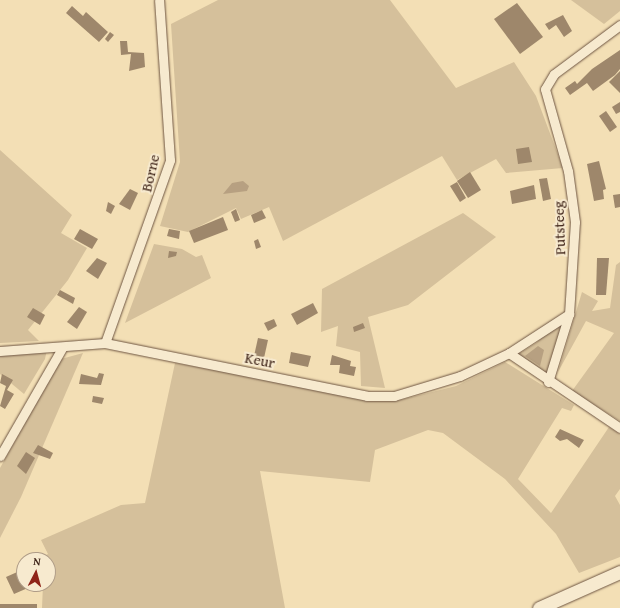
<!DOCTYPE html>
<style>
body{margin:0}
#map{position:relative;width:620px;height:608px;overflow:hidden;background:#f3dfb5;font-family:"Gentium Book Plus",serif}
div>[style]{position:absolute}
.green>*{inset:0;background:#d5c09b}
.water>*{inset:0;background:#b7a081}
.building>*{inset:0;background:#9e876b}
.roads{filter:drop-shadow(0 0 1px #6e5542) drop-shadow(0 0 1px #6e5542)}
.minor>*{height:9px;margin:-4.5px;padding:0 4.5px;transform-origin:4.5px;border-radius:4.5px;background:#f7eacf}
.secondary>*{height:13px;margin:-6.5px;padding:0 6.5px;transform-origin:6.5px;border-radius:6.5px;background:#f7eacf}
span{translate:-50% -50%;white-space:nowrap;text-align:center;line-height:1.15;-webkit-text-stroke:4px #f7eacf;paint-order:stroke}
.street-label{font-size:15px;color:#42271b}
.north{position:absolute;left:16px;top:552px;width:40px;height:40px;box-sizing:border-box;background:#f7eacf;border:1px solid #af9c87;border-radius:50%;rotate:6deg;font-size:11px;font-weight:700;line-height:16px;text-align:center;color:#42271b}
.north::after{content:'';display:block;margin:auto;width:14px;height:18px;background:#8f2418;clip-path:polygon(50% 0,100% 100%,50% 72%,0 100%)}
</style>
<div id="map">
<div class="green">
<i style="clip-path:polygon(218px 0,390px 0,456px 88px,514px 62px,536px 96px,563px 168px,506px 173px,496px 159px,457px 180px,442px 156px,283px 241px,269px 207px,241px 219px,236px 208px,188px 232px,160px 226px,180px 162px,171px 24px)"></i>
<i style="clip-path:polygon(571px 0,620px 0,620px 11px,604px 24px)"></i>
<i style="clip-path:polygon(0 150px,72px 215px,61px 233px,87px 248px,68px 280px,28px 330px,39px 341px,0 343px)"></i>
<i style="clip-path:polygon(463px 213px,496px 237px,408px 305px,368px 317px,385px 388px,361px 386px,360px 352px,336px 346px,338px 326px,321px 332px,322px 289px)"></i>
<i style="clip-path:polygon(154px 244px,182px 249px,196px 257px,202px 255px,211px 278px,125px 323px)"></i>
<i style="clip-path:polygon(620px 262px,620px 421px,572px 391px,614px 333px,586px 321px,558px 372px,582px 292px,598px 301px,592px 311px,610px 308px,616px 265px)"></i>
<i style="clip-path:polygon(564px 317px,547px 374px,517px 355px,536px 343px)"></i>
<i style="clip-path:polygon(47px 349px,45px 359px,24px 394px,0 374px,0 352px)"></i>
<i style="clip-path:polygon(83px 353px,21px 497px,0 538px,0 468px,61px 359px)"></i>
<i style="clip-path:polygon(505px 362px,574px 405px,571px 411px,562px 408px,518px 479px,551px 513px,609px 427px,620px 434px,620px 489px,615px 496px,620px 505px,620px 557px,579px 573px,556px 534px,505px 479px,443px 433px,428px 430px,375px 450px,370px 482px,260px 471px,285px 608px,42px 608px,43px 584px,48px 584px,48px 560px,37px 560px,48px 554px,41px 540px,121px 505px,145px 503px,175px 363px,396px 401px,456px 386px)"></i>
</div>
<div class="water">
<i style="clip-path:polygon(243px 181px,249px 186px,247px 191px,223px 194px,232px 183px)"></i>
<i style="clip-path:polygon(538px 346px,544px 350px,540px 366px,525px 356px)"></i>
</div>
<div class="building">
<i style="clip-path:polygon(517px 3px,543px 37px,520px 54px,494px 19px)"></i>
<i style="clip-path:polygon(72px 6px,83px 16px,86px 12px,108px 32px,99px 42px,66px 13px)"></i>
<i style="clip-path:polygon(563px 15px,572px 31px,564px 37px,556px 25px,549px 30px,545px 24px)"></i>
<i style="clip-path:polygon(110px 32px,114px 35px,108px 42px,105px 39px)"></i>
<i style="clip-path:polygon(120px 41px,127px 41px,128px 52px,144px 53px,145px 67px,129px 71px,131px 54px,121px 55px)"></i>
<i style="clip-path:polygon(620px 50px,620px 69px,615px 75px,593px 91px,587px 83px,570px 95px,565px 88px,575px 81px,577px 84px,592px 69px)"></i>
<i style="clip-path:polygon(620px 71px,620px 93px,609px 82px)"></i>
<i style="clip-path:polygon(620px 102px,620px 112px,616px 114px,612px 107px)"></i>
<i style="clip-path:polygon(606px 111px,617px 127px,610px 132px,599px 116px)"></i>
<i style="clip-path:polygon(529px 147px,532px 162px,518px 164px,516px 149px)"></i>
<i style="clip-path:polygon(599px 161px,606px 189px,603px 190px,604px 199px,594px 201px,587px 164px)"></i>
<i style="clip-path:polygon(470px 172px,481px 190px,468px 198px,457px 181px)"></i>
<i style="clip-path:polygon(547px 178px,551px 199px,543px 201px,539px 179px)"></i>
<i style="clip-path:polygon(457px 182px,466px 198px,460px 202px,450px 186px)"></i>
<i style="clip-path:polygon(534px 185px,536px 199px,512px 204px,510px 191px)"></i>
<i style="clip-path:polygon(130px 189px,138px 193px,130px 210px,119px 204px)"></i>
<i style="clip-path:polygon(620px 194px,620px 207px,615px 208px,613px 195px)"></i>
<i style="clip-path:polygon(108px 202px,115px 206px,111px 214px,106px 211px)"></i>
<i style="clip-path:polygon(236px 209px,240px 220px,235px 222px,231px 212px)"></i>
<i style="clip-path:polygon(262px 210px,266px 218px,254px 223px,251px 215px)"></i>
<i style="clip-path:polygon(223px 217px,228px 230px,194px 243px,189px 231px)"></i>
<i style="clip-path:polygon(80px 229px,98px 239px,92px 249px,74px 239px)"></i>
<i style="clip-path:polygon(169px 229px,180px 231px,179px 239px,167px 236px)"></i>
<i style="clip-path:polygon(258px 239px,261px 247px,256px 249px,254px 241px)"></i>
<i style="clip-path:polygon(169px 251px,177px 252px,176px 256px,168px 258px)"></i>
<i style="clip-path:polygon(97px 258px,107px 263px,98px 279px,86px 271px)"></i>
<i style="clip-path:polygon(597px 258px,609px 258px,606px 295px,596px 295px)"></i>
<i style="clip-path:polygon(60px 290px,75px 298px,73px 304px,57px 295px)"></i>
<i style="clip-path:polygon(313px 303px,318px 313px,297px 325px,291px 314px)"></i>
<i style="clip-path:polygon(79px 307px,87px 312px,77px 329px,67px 322px)"></i>
<i style="clip-path:polygon(33px 308px,45px 315px,40px 325px,27px 317px)"></i>
<i style="clip-path:polygon(274px 319px,277px 326px,268px 331px,264px 323px)"></i>
<i style="clip-path:polygon(363px 323px,365px 328px,354px 332px,353px 327px)"></i>
<i style="clip-path:polygon(258px 338px,268px 340px,264px 358px,254px 356px)"></i>
<i style="clip-path:polygon(291px 352px,311px 356px,308px 367px,289px 363px)"></i>
<i style="clip-path:polygon(332px 355px,351px 361px,350px 366px,356px 367px,354px 376px,339px 373px,340px 365px,330px 365px)"></i>
<i style="clip-path:polygon(99px 373px,104px 374px,101px 385px,79px 384px,81px 374px,97px 378px)"></i>
<i style="clip-path:polygon(2px 374px,13px 380px,7px 390px,14px 394px,5px 409px,0 406px,6px 386px,0 383px)"></i>
<i style="clip-path:polygon(93px 396px,104px 398px,102px 404px,92px 402px)"></i>
<i style="clip-path:polygon(560px 429px,584px 440px,579px 448px,567px 439px,560px 441px,555px 437px)"></i>
<i style="clip-path:polygon(38px 445px,53px 453px,50px 459px,33px 453px)"></i>
<i style="clip-path:polygon(26px 452px,35px 458px,26px 474px,17px 466px)"></i>
<i style="clip-path:polygon(24px 569px,24px 584px,37px 584px,14px 594px,6px 577px)"></i>
<i style="clip-path:polygon(0 604px,37px 604px,37px 608px,0 608px)"></i>
</div>
<div class="roads">
<div class="minor">
<i style="left:105px;top:343px;width:194px;rotate:-70.4deg"></i>
<i style="left:170px;top:160px;width:160px;rotate:-93.9deg"></i>
<i style="left:0;top:351px;width:105px;rotate:-4.4deg"></i>
<i style="left:105px;top:343px;width:267px;rotate:11.4deg"></i>
<i style="left:367px;top:396px;width:27px"></i>
<i style="left:394px;top:396px;width:69px;rotate:-16.9deg"></i>
<i style="left:460px;top:376px;width:54px;rotate:-25.1deg"></i>
<i style="left:509px;top:353px;width:72px;rotate:-33deg"></i>
<i style="left:509px;top:353px;width:134px;rotate:34deg"></i>
<i style="left:548px;top:382px;width:71px;rotate:-72.8deg"></i>
<i style="left:569px;top:314px;width:92px;rotate:-86.3deg"></i>
<i style="left:575px;top:222px;width:51px;rotate:-97.8deg"></i>
<i style="left:568px;top:171px;width:85px;rotate:-105.7deg"></i>
<i style="left:545px;top:89px;width:17px;rotate:-59deg"></i>
<i style="left:554px;top:74px;width:82px;rotate:-36.6deg"></i>
<i style="left:0;top:456px;width:125px;rotate:-60.1deg"></i>
</div>
<div class="secondary">
<i style="left:539px;top:608px;width:89px;rotate:-24deg"></i>
</div>
</div>
<div class="street-label">
<span style="left:150px;top:173px;rotate:-77deg">Borne</span>
<span style="left:559px;top:228px;rotate:-92deg">Putsteeg</span>
<span style="left:260px;top:360px;rotate:11deg">Keur</span>
</div>
<div class="north">N</div>
</div>
